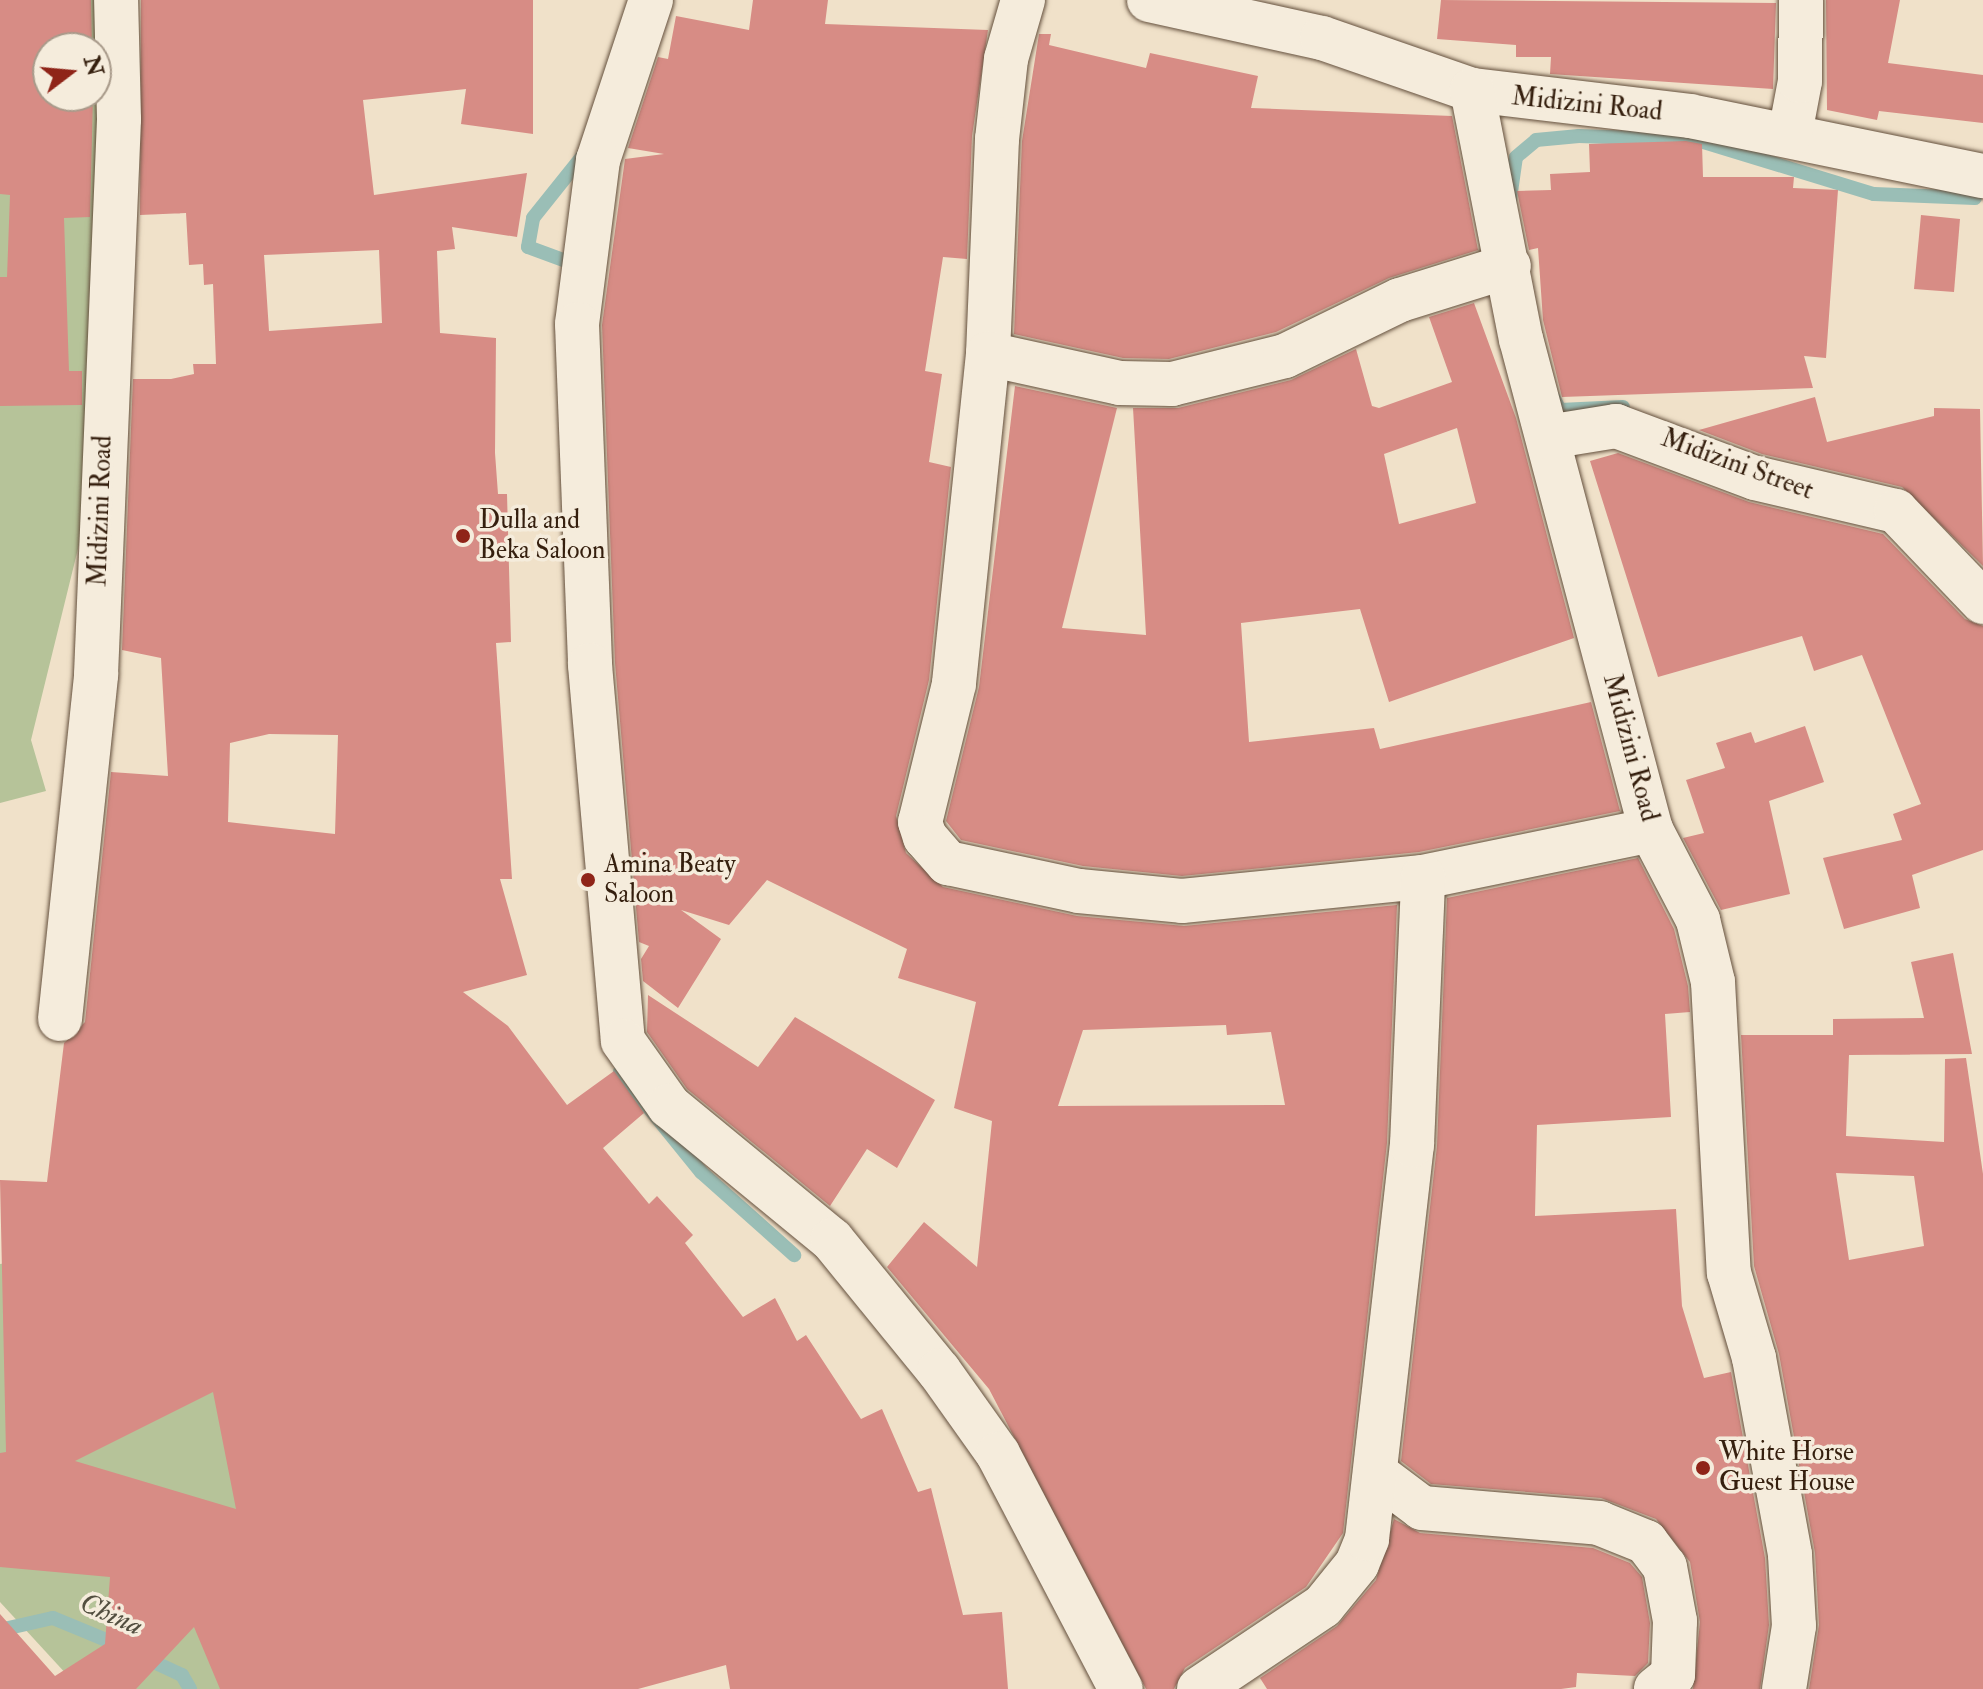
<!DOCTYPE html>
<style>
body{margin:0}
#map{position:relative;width:1983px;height:1689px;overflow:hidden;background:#f0e1c9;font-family:"IM FELL Double Pica",serif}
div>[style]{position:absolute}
.green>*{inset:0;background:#b6c399}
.stream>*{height:14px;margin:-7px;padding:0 7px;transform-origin:7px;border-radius:7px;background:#9abeb6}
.building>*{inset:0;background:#d78c85}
.roads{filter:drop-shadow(0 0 2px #64503d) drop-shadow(0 0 2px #64503d)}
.street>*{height:44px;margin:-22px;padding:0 22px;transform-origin:22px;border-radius:22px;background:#f5ecdc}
.dots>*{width:22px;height:22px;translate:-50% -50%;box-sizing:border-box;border:4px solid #f5ecdc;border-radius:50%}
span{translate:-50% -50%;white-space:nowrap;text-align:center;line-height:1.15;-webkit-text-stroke:7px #f5ecdc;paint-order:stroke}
.street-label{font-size:26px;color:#351f0e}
.poi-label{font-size:26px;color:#351f0e}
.left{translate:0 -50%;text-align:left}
.water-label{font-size:28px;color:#534f40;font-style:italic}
.north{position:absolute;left:32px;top:32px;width:80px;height:80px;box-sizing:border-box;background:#f5ecdc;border:2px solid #a89a8a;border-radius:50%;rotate:74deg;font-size:22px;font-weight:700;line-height:32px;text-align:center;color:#351f0e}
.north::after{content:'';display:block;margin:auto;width:28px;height:36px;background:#8f2418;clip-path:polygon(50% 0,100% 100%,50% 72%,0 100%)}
</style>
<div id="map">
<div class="green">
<i style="clip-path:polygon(evenodd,0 0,126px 0,88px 508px,31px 740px,46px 791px,0 803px,0 0,48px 48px,96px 48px,96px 96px,48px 96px,48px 48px)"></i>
<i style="clip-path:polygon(33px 1259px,347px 1466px,480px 1689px,80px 1689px,0 1602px,0 1264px)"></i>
</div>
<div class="stream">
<i style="left:1509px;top:206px;width:49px;rotate:-81.9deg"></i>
<i style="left:1516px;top:157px;width:26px;rotate:-40deg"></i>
<i style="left:1536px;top:140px;width:43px;rotate:-5.3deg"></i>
<i style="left:1579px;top:136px;width:118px;rotate:1.9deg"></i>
<i style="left:1697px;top:140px;width:185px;rotate:17deg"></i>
<i style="left:1874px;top:194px;width:101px;rotate:2.3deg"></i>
<i style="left:574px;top:264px;width:49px;rotate:-159.7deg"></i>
<i style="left:528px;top:247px;width:29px;rotate:-80deg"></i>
<i style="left:533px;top:218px;width:83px;rotate:-51.3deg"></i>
<i style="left:1553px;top:397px;width:15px;rotate:62deg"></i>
<i style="left:1560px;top:410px;width:63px;rotate:-2.7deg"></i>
<i style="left:620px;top:1072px;width:129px;rotate:51deg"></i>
<i style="left:701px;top:1172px;width:125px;rotate:41.7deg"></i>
<i style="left:0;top:1630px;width:54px;rotate:-12.8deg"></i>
<i style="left:53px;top:1618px;width:74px;rotate:22.4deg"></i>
<i style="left:143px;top:1657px;width:43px;rotate:24.8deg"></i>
<i style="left:182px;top:1675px;width:16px;rotate:60deg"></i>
</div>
<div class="building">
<i style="clip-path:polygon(0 0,91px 0,92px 48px,48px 48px,48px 96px,93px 96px,90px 217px,64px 218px,69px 371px,82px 371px,82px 405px,0 406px,0 277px,7px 277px,10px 195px,0 194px)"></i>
<i style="clip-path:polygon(evenodd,141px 0,533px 0,533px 134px,461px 124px,466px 89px,363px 100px,374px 195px,527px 173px,517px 237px,452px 227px,455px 249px,437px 251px,440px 333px,496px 338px,495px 453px,498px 494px,507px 494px,511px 642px,496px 643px,512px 879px,500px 879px,527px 975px,463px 992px,508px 1026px,567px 1105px,614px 1071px,644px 1113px,603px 1148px,649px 1204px,657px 1196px,693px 1235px,685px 1243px,743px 1317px,775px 1298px,797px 1341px,806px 1335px,861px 1419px,882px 1409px,918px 1492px,931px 1488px,963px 1615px,1002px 1612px,1008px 1689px,730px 1689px,726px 1665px,638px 1689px,220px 1689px,194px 1627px,136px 1689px,0 1689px,0 1614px,55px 1676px,105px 1644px,110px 1577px,0 1567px,0 1453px,6px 1452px,0 1180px,47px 1182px,64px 1043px,85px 1022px,111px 772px,168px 776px,161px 658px,122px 650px,133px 379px,171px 379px,194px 374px,193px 364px,216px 364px,213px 284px,204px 285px,203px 264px,189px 265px,186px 213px,140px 215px,141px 0,379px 250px,382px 323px,269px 331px,264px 255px,379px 250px,141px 0,269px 734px,338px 735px,335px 834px,228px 822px,230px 743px,269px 734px,141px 0,213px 1392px,236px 1509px,75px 1461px,213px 1392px)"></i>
<i style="clip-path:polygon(evenodd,753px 0,828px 0,825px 24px,988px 30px,972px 136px,967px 259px,943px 257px,925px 371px,942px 374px,929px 462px,951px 467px,929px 680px,896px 816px,906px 853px,943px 887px,1077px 916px,1184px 926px,1397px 905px,1387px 1143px,1343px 1533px,1306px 1587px,1185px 1668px,1174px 1689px,1146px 1689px,989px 1389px,887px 1267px,924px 1222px,977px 1267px,992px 1121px,954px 1108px,976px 1002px,898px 978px,907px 949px,767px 880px,729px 925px,681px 910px,721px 939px,678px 1008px,643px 981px,641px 959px,649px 946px,639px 942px,615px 663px,602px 325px,625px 159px,664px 154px,628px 148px,658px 57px,668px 59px,676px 16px,749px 30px,753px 0,1226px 1025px,1227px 1035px,1271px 1032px,1285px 1105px,1058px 1106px,1083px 1030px,1226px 1025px)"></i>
<i style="clip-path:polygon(1441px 0,1776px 3px,1773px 89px,1550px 74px,1551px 57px,1516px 57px,1516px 45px,1437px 39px)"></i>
<i style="clip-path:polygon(1826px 0,1900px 0,1888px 63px,1983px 75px,1983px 123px,1879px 111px,1877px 120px,1827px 110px)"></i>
<i style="clip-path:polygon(1039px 34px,1051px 34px,1049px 45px,1146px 68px,1150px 53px,1258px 76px,1251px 108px,1452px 116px,1478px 250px,1389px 278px,1276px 332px,1169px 359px,1123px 358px,1014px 334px,1022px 141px)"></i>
<i style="clip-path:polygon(1686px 141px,1702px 144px,1703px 177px,1794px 177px,1793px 188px,1838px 190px,1826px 358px,1804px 356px,1813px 388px,1562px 397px,1543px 320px,1538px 248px,1529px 250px,1517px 191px,1551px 190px,1550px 174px,1590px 172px,1589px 144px)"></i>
<i style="clip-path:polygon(1921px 215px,1960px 219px,1954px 292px,1914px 289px)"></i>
<i style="clip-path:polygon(evenodd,1474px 303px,1516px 418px,1574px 638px,1389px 702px,1360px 609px,1241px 623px,1249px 742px,1374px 728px,1380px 749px,1591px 702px,1620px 811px,1419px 852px,1182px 876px,1083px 866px,961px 840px,946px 821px,979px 687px,1015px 386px,1117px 408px,1062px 628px,1146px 635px,1133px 408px,1178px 408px,1291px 380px,1356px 349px,1372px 406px,1379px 408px,1452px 382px,1429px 317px,1474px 303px,1457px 428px,1476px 503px,1399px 524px,1384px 454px,1457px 428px)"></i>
<i style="clip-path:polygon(1815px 397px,1827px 442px,1934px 416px,1934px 408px,1980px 409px,1983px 566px,1902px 487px,1762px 454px,1699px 430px)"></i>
<i style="clip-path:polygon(1618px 453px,1749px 502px,1883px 534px,1965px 619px,1983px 626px,1983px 850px,1912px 875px,1920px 908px,1844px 929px,1823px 858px,1902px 840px,1893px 814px,1921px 804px,1862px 655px,1814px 671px,1802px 636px,1658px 677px,1590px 461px)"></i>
<i style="clip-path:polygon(1805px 726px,1824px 782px,1769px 801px,1790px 894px,1721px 910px,1683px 838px,1704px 833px,1686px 780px,1725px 768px,1716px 743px,1751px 732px,1755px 743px)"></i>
<i style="clip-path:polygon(1638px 858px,1674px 929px,1688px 986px,1690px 1012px,1665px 1014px,1671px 1117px,1537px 1125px,1535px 1216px,1676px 1209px,1682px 1306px,1704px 1378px,1731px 1372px,1765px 1558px,1769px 1625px,1760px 1689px,1693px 1689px,1700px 1622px,1690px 1562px,1656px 1519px,1601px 1498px,1431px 1484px,1401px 1461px,1437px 1146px,1447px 898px)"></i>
<i style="clip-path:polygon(evenodd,1953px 953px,1972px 1054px,1849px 1055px,1846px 1136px,1944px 1142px,1945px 1059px,1966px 1058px,1983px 1174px,1983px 1689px,1809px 1689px,1819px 1625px,1815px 1553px,1779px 1354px,1754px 1266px,1741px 1035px,1833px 1035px,1833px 1019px,1924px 1018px,1911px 962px,1953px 953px,1836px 1173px,1914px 1176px,1924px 1246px,1849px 1260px,1836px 1173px)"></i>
<i style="clip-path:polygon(648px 995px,758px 1067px,795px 1017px,935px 1100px,897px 1168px,867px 1149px,830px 1206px,687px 1089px,647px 1032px)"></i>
<i style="clip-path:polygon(1394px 1519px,1420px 1533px,1593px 1548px,1630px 1563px,1642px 1577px,1650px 1623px,1648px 1663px,1635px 1676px,1577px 1673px,1576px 1687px,1561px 1689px,1267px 1689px,1260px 1678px,1337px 1626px,1376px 1580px)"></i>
</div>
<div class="roads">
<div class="street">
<i style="left:651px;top:0;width:169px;rotate:108.3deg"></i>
<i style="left:598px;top:160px;width:165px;rotate:97.3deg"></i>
<i style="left:577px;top:324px;width:341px;rotate:87.8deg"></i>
<i style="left:590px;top:665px;width:377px;rotate:85deg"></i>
<i style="left:623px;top:1041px;width:80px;rotate:54.7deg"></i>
<i style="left:669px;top:1106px;width:211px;rotate:39.4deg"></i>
<i style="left:832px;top:1240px;width:169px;rotate:50.8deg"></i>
<i style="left:939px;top:1371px;width:102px;rotate:54.6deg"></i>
<i style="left:998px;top:1454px;width:265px;rotate:62.4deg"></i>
<i style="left:1023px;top:0;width:61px;rotate:106.1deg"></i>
<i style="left:1006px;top:59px;width:81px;rotate:96.4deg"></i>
<i style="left:997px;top:139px;width:215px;rotate:92.4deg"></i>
<i style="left:988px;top:354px;width:332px;rotate:95.9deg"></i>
<i style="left:954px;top:684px;width:142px;rotate:103.8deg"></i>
<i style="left:920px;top:822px;width:16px;rotate:72deg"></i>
<i style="left:925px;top:837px;width:35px;rotate:49deg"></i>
<i style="left:948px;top:863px;width:134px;rotate:12.1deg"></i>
<i style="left:1079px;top:891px;width:103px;rotate:5.5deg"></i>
<i style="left:1182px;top:901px;width:242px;rotate:-5.7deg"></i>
<i style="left:1423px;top:877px;width:233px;rotate:-11.6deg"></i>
<i style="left:1149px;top:0;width:177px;rotate:12.4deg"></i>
<i style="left:1322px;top:38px;width:159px;rotate:19.1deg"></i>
<i style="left:1472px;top:90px;width:220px;rotate:6.8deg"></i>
<i style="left:1690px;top:116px;width:299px;rotate:11.6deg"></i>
<i style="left:1472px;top:90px;width:254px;rotate:78.9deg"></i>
<i style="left:1521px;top:339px;width:508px;rotate:75.17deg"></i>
<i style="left:1651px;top:830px;width:102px;rotate:62.4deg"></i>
<i style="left:1698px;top:920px;width:64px;rotate:76.4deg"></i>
<i style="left:1713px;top:982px;width:291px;rotate:86.9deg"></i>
<i style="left:1729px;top:1273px;width:89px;rotate:73.6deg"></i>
<i style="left:1754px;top:1358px;width:200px;rotate:79.6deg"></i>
<i style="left:1790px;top:1555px;width:71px;rotate:86.8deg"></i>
<i style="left:1794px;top:1626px;width:64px;rotate:99deg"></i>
<i style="left:1790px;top:134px;width:54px;rotate:-79.3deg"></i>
<i style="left:1800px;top:81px;width:81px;rotate:-89.3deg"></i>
<i style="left:988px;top:354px;width:135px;rotate:12.4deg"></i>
<i style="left:1120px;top:383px;width:52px;rotate:1.1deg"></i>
<i style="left:1172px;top:384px;width:116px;rotate:-13.9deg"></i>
<i style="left:1285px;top:356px;width:128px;rotate:-26deg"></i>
<i style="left:1400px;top:300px;width:114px;rotate:-17.3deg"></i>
<i style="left:1548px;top:437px;width:69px;rotate:-9.2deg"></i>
<i style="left:1616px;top:426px;width:148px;rotate:20.5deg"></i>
<i style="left:1755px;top:478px;width:145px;rotate:13.2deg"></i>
<i style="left:1896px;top:511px;width:126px;rotate:46.3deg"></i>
<i style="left:60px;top:1019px;width:346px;rotate:-84deg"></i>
<i style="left:96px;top:675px;width:556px;rotate:-87.63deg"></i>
<i style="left:119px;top:119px;width:119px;rotate:-91.4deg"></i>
<i style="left:1378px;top:1475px;width:55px;rotate:36.9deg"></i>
<i style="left:1422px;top:1508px;width:178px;rotate:4.8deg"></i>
<i style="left:1599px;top:1523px;width:51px;rotate:22deg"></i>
<i style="left:1646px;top:1542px;width:31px;rotate:53deg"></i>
<i style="left:1665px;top:1567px;width:55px;rotate:79.5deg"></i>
<i style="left:1675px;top:1621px;width:54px;rotate:92.1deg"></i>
<i style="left:1673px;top:1675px;width:22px;rotate:141deg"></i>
<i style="left:1199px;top:1689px;width:149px;rotate:-33.8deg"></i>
<i style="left:1323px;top:1606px;width:54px;rotate:-51deg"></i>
<i style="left:1357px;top:1564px;width:27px;rotate:-68deg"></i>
<i style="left:1367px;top:1539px;width:397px;rotate:-83.5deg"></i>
<i style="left:1412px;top:1145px;width:268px;rotate:-87.6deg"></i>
</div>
</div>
<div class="dots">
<i style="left:463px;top:536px;background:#8f2418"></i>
<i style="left:588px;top:880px;background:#8f2418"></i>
<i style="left:1703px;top:1468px;background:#8f2418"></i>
</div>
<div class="street-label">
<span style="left:1587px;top:105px;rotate:6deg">Midizini Road</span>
<span style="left:1737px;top:465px;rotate:20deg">Midizini Street</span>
<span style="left:101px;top:511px;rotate:-88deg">Midizini Road</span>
<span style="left:1630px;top:748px;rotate:75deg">Midizini Road</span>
</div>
<div class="poi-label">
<span class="left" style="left:479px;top:536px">Dulla and<br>Beka Saloon</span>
<span class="left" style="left:604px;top:880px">Amina Beaty<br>Saloon</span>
<span class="left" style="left:1719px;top:1468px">White Horse<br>Guest House</span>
</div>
<div class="water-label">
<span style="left:111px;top:1615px;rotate:24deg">China</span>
</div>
<div class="north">N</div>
</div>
